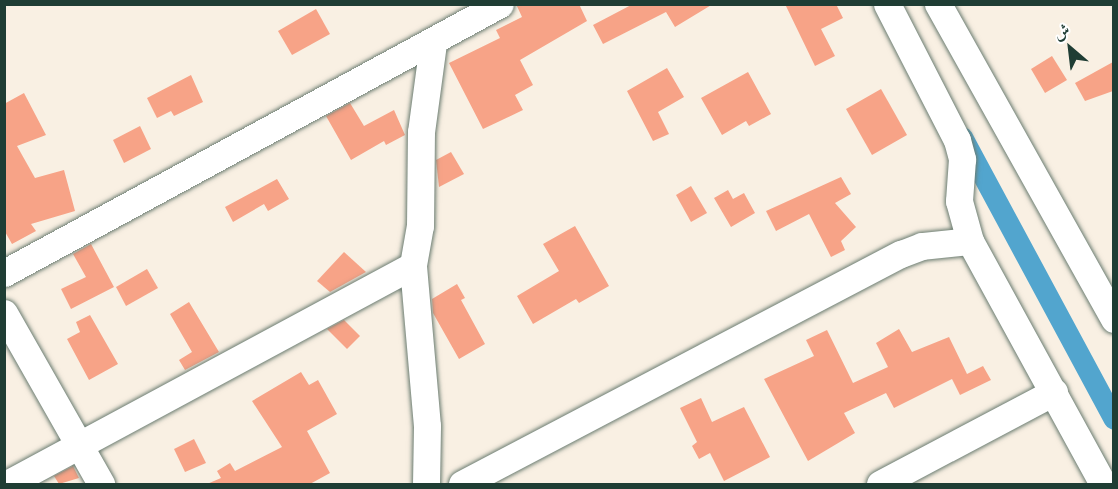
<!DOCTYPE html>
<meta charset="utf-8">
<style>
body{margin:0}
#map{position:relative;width:1118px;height:489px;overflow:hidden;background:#f9f0e3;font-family:"IM FELL Double Pica",Amiri,serif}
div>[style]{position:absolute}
.canal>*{height:21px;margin:-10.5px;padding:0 10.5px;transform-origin:10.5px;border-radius:10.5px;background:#52a5ce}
.building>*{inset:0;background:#f7a387}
.roads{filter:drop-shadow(0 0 2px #6b7c71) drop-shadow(0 0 2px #6b7c71)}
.minor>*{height:27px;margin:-13.5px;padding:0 13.5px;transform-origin:13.5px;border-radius:13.5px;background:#fff}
span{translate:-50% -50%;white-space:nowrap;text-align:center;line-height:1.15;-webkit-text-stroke:4.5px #fff;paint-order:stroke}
.frame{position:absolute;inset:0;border:6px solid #1f3d34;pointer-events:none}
.north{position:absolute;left:1040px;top:18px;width:60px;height:60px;-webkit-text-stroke:4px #fff;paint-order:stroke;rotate:332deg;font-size:16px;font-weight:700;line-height:24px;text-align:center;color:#1f3d34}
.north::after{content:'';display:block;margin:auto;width:21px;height:27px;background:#1f3d34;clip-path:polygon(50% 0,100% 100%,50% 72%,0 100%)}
</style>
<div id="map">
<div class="canal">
<i style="left:962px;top:137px;width:320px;rotate:61.7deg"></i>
</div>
<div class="building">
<i style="clip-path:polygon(516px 4px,579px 4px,587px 21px,520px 60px,533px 85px,515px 95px,523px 110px,483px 129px,449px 63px,500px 38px,496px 30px,522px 17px)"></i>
<i style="clip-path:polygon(633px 4px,713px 4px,675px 27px,666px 12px,603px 44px,593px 25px)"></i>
<i style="clip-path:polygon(785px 4px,836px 4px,843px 18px,821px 29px,835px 56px,815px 66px)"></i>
<i style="clip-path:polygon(316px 9px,330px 34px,292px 55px,278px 31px)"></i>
<i style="clip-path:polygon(1052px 56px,1067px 80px,1045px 93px,1031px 69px)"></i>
<i style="clip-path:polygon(1113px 62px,1113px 91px,1085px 101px,1075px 83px)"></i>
<i style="clip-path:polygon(667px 68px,684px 97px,658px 112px,669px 134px,653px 141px,627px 91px)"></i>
<i style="clip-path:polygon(748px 72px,771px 114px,749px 126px,746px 121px,722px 135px,701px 98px)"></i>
<i style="clip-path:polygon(191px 75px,203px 102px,174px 116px,171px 111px,157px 118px,147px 98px)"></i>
<i style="clip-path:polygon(881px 89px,907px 135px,872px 155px,846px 109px)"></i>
<i style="clip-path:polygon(24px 93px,46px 135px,17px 146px,35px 178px,64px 170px,75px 211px,31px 224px,36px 231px,12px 244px,4px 230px,4px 104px)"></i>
<i style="clip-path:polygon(350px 103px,364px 126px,394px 110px,405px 135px,386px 145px,384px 141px,351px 160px,326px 116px)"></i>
<i style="clip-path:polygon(140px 126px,151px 149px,124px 163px,113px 140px)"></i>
<i style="clip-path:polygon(451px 152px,464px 174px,439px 187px,436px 160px)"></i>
<i style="clip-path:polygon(841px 177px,851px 194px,835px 203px,856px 227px,841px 241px,845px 250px,831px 257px,809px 214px,776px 231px,766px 211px)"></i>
<i style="clip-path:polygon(277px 179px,289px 199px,268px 211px,264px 204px,233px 222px,225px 207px)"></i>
<i style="clip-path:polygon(691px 186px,707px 213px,691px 222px,676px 195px)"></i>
<i style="clip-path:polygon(728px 190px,733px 199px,744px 193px,755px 213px,731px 227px,714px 198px)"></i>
<i style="clip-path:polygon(575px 226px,609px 286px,579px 303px,576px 299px,533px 324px,517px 296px,559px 271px,543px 244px)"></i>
<i style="clip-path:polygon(91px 244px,114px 287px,71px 309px,61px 289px,86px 277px,73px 254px)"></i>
<i style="clip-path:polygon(344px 252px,366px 272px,330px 292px,317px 281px)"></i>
<i style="clip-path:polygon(147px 269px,158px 288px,126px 306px,116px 287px)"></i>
<i style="clip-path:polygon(457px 284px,465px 298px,461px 300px,485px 344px,459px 359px,433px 313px,432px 299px)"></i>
<i style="clip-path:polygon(189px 302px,219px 352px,185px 370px,179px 360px,192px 352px,170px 314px)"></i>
<i style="clip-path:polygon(90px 315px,118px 364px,89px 380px,67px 339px,80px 332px,76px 322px)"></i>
<i style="clip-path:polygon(344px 320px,360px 336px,347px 349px,327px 329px)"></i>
<i style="clip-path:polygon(899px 329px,912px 352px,949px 337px,967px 374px,983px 366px,991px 380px,960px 395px,952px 379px,894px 408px,886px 393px,844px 413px,855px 433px,808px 461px,764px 379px,814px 356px,806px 340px,827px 330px,853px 383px,888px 367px,876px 343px)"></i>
<i style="clip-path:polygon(301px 372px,309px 385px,318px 380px,337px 414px,307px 431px,330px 473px,310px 484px,207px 484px,221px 478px,217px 471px,230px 463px,235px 471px,282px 447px,252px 401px)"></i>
<i style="clip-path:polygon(701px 398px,712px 422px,744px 407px,770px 457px,724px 481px,710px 453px,699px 459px,692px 446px,697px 442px,680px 408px)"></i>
<i style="clip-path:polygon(194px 439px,206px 463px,185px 472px,174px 449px)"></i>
<i style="clip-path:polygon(73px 466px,79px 478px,59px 484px,54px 476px)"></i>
</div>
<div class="roads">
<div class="minor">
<i style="left:887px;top:4px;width:153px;rotate:62.8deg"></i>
<i style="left:957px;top:140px;width:20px;rotate:75deg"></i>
<i style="left:962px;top:159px;width:42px;rotate:94.1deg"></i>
<i style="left:959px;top:201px;width:41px;rotate:74.6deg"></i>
<i style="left:970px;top:241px;width:277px;rotate:61.3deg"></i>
<i style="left:938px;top:4px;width:361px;rotate:60.8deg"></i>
<i style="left:4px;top:273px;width:564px;rotate:-28.47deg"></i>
<i style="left:4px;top:313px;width:197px;rotate:60.4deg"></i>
<i style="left:7px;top:484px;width:461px;rotate:-28.3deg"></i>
<i style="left:426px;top:484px;width:58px;rotate:-89deg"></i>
<i style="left:427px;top:426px;width:162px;rotate:-95deg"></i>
<i style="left:413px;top:265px;width:40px;rotate:-80deg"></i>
<i style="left:420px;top:226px;width:94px;rotate:-89.4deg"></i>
<i style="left:421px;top:132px;width:90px;rotate:-82.3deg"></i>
<i style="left:462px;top:484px;width:496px;rotate:-27.7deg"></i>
<i style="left:901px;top:254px;width:22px;rotate:-21deg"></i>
<i style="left:922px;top:246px;width:48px;rotate:-5.9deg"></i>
<i style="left:880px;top:484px;width:197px;rotate:-27.9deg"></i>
</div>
</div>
<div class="frame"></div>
<div class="north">ش</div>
</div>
